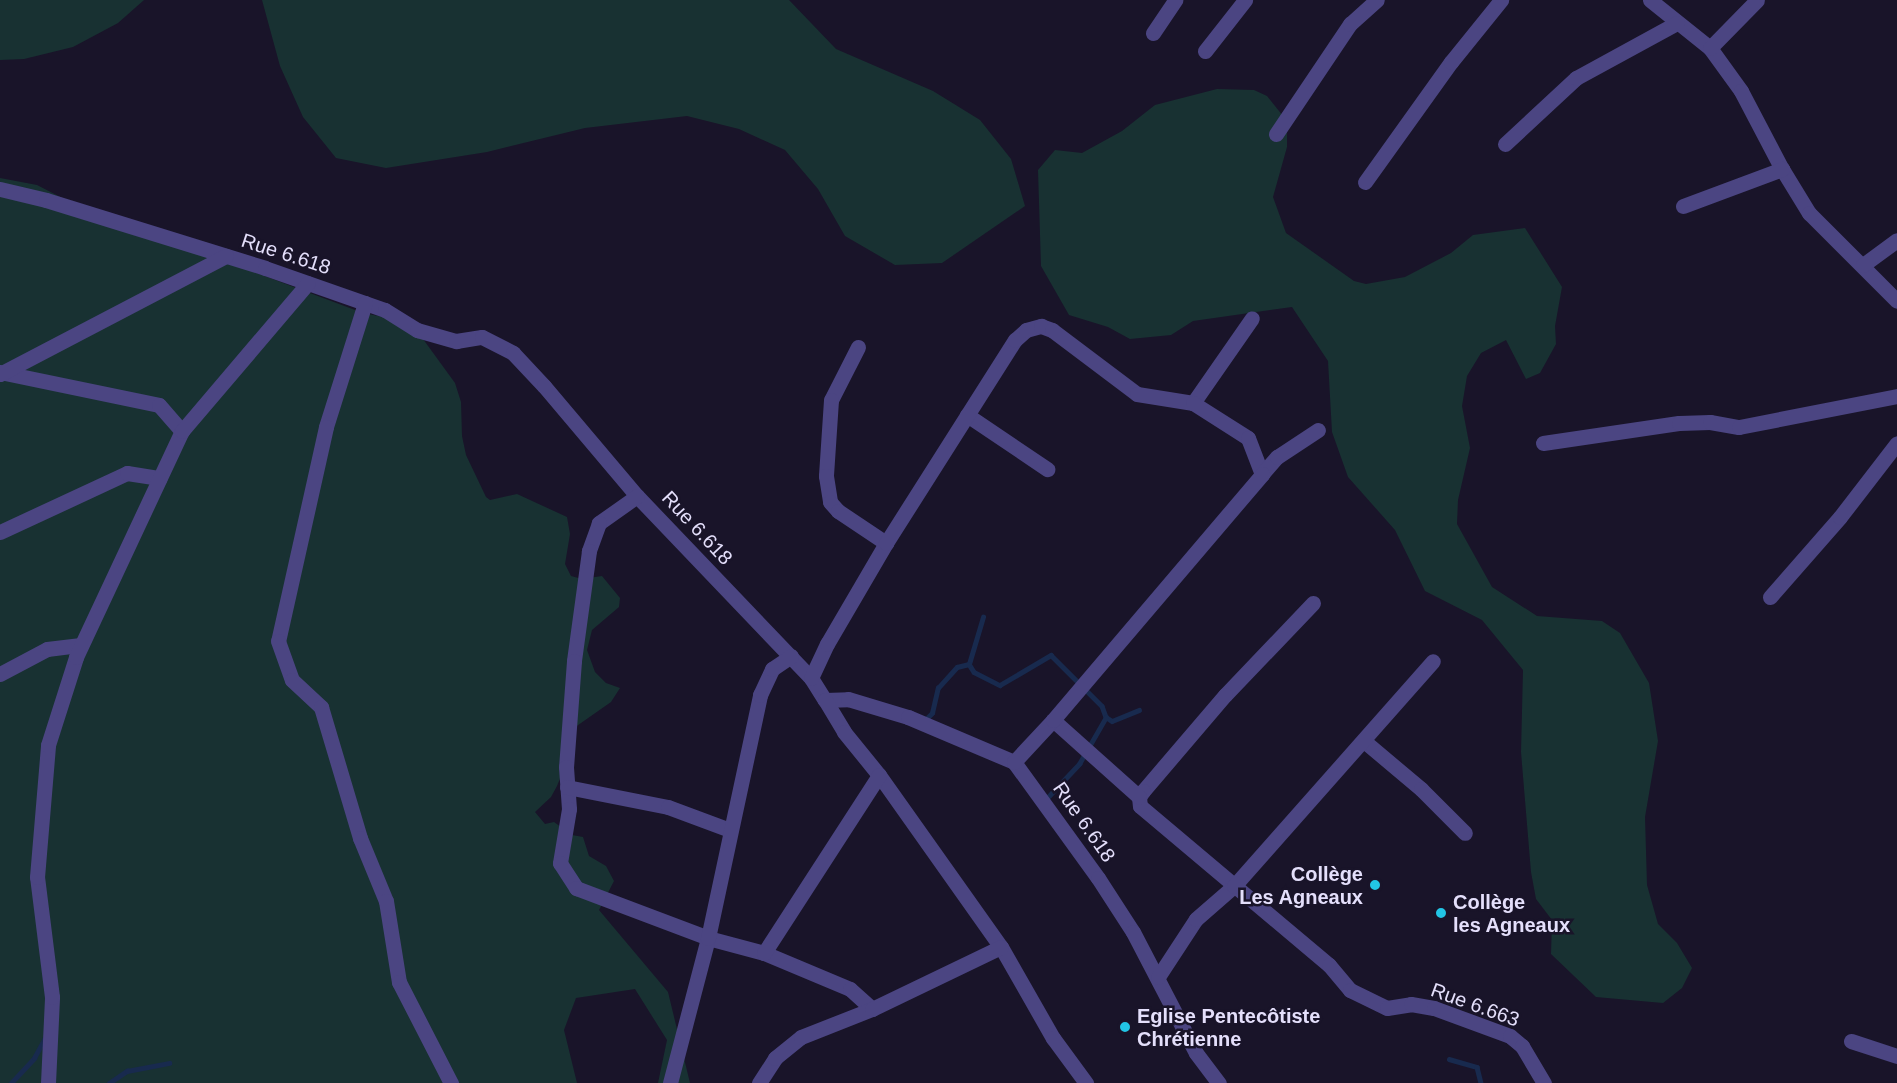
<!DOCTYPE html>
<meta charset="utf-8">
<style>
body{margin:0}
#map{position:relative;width:1897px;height:1083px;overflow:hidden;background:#191429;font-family:Arial,sans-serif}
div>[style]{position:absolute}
.green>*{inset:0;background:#183132}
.stream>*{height:4.5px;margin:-2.25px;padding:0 2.25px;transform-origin:2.25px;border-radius:2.25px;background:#182a4e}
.minor>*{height:15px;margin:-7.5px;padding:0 7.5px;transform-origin:7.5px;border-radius:7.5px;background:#4b4582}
.dots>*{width:16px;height:16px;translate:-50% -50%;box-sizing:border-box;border:3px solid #191429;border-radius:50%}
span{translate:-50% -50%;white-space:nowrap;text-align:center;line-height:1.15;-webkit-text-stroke:5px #191429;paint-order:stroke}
.street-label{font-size:20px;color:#e4dffb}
.poi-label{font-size:20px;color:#e4dffb;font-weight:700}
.right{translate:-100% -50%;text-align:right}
.left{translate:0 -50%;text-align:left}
</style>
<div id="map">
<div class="green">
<i style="clip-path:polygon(0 0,144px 0,118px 23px,73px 47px,24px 59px,0 60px)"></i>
<i style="clip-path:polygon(262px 0,789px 0,836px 49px,933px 91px,980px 120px,1011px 159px,1025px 206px,942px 263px,895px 265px,845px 236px,818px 189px,785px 150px,739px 129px,687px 116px,585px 128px,487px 152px,386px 168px,336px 158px,303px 117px,280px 66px)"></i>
<i style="clip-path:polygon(1217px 89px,1254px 90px,1267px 96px,1287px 121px,1287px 147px,1273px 197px,1286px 233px,1354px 281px,1366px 284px,1405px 277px,1451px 253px,1473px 235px,1525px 228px,1562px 287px,1555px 326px,1556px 344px,1540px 373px,1526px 379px,1506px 340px,1481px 353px,1467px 376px,1462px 406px,1470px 448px,1458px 500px,1457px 524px,1492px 587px,1537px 616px,1602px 621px,1620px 633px,1649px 683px,1658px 741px,1645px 817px,1647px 885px,1658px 924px,1677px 943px,1692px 968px,1682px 988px,1663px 1003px,1596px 997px,1551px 954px,1552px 920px,1536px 899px,1531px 872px,1521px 752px,1523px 670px,1482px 620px,1425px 591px,1395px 530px,1348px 477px,1332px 432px,1328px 361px,1292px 307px,1193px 321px,1171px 335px,1130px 339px,1108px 327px,1069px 315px,1041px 266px,1038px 170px,1055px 150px,1082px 153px,1122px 131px,1155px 105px)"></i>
<i style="clip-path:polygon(0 178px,37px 185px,76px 205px,363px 313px,399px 320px,423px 339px,455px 383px,461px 402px,462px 436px,466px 455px,486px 497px,490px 500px,517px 494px,567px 517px,570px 534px,565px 564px,571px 576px,582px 579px,602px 576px,620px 598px,619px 607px,592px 630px,587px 650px,595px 672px,606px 683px,620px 688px,611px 702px,571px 730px,563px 771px,557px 786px,551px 797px,535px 812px,545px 824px,554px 822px,572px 835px,583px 837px,589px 856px,606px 866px,614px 881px,599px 910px,668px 992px,690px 1083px,658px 1083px,667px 1040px,635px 989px,576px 998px,564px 1030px,577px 1083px,0 1083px)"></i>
</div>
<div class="stream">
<i style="left:969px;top:664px;width:9px;rotate:58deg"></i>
<i style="left:974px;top:672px;width:29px;rotate:27deg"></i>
<i style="left:1000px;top:685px;width:59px;rotate:-30.5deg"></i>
<i style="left:1051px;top:655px;width:72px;rotate:45deg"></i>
<i style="left:1102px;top:706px;width:12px;rotate:70deg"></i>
<i style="left:1106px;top:717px;width:7px;rotate:34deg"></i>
<i style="left:1112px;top:721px;width:29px;rotate:-22deg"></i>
<i style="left:969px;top:664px;width:49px;rotate:-73.4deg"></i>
<i style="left:925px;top:720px;width:10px;rotate:-45deg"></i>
<i style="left:932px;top:713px;width:26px;rotate:-77deg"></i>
<i style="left:938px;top:688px;width:28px;rotate:-48deg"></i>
<i style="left:957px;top:667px;width:12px;rotate:-14deg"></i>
<i style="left:1045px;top:800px;width:50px;rotate:-46.6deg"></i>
<i style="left:1079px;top:764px;width:54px;rotate:-60.1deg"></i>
<i style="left:1449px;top:1059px;width:29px;rotate:16deg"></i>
<i style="left:1477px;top:1067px;width:16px;rotate:76deg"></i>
<i style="left:11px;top:1083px;width:34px;rotate:-47deg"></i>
<i style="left:34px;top:1058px;width:21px;rotate:-61deg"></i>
<i style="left:109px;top:1083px;width:22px;rotate:-34deg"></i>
<i style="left:127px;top:1071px;width:43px;rotate:-10.8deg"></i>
</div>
<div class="minor">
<i style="left:1650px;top:0;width:77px;rotate:38.7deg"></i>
<i style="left:1710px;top:48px;width:53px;rotate:54.2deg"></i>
<i style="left:1741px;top:91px;width:88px;rotate:62.3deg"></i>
<i style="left:1782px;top:169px;width:52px;rotate:58.5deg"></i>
<i style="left:1809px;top:213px;width:124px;rotate:45deg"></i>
<i style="left:1153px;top:33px;width:40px;rotate:-56deg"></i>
<i style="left:1710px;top:48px;width:67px;rotate:-45.6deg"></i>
<i style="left:1205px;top:51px;width:65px;rotate:-51.9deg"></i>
<i style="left:1276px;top:134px;width:133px;rotate:-56.1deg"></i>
<i style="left:1350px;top:24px;width:36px;rotate:-42deg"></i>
<i style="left:1505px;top:144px;width:97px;rotate:-42.9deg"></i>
<i style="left:1576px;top:78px;width:115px;rotate:-28.6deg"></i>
<i style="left:1365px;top:182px;width:148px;rotate:-54.4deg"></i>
<i style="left:1451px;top:62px;width:80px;rotate:-51.1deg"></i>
<i style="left:0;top:189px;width:47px;rotate:13.4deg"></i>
<i style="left:46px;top:200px;width:229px;rotate:17.2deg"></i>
<i style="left:265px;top:268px;width:127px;rotate:19.3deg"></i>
<i style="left:385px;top:310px;width:38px;rotate:32deg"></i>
<i style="left:417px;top:330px;width:41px;rotate:15.8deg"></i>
<i style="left:456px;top:341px;width:26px;rotate:-9deg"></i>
<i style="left:482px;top:337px;width:35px;rotate:27deg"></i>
<i style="left:513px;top:353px;width:45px;rotate:46.8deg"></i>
<i style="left:544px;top:386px;width:144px;rotate:49.8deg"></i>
<i style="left:637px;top:496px;width:252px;rotate:46.3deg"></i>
<i style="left:811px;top:678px;width:26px;rotate:58deg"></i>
<i style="left:825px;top:700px;width:23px;rotate:-2deg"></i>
<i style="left:848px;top:699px;width:63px;rotate:16.7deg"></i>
<i style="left:908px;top:717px;width:115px;rotate:23deg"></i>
<i style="left:1014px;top:762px;width:143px;rotate:54.1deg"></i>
<i style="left:1098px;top:878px;width:64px;rotate:57.1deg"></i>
<i style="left:1133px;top:932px;width:136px;rotate:62.5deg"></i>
<i style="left:1196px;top:1053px;width:38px;rotate:53deg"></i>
<i style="left:1683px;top:206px;width:106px;rotate:-20.5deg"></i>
<i style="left:1863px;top:265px;width:42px;rotate:-36.3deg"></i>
<i style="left:365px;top:303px;width:130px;rotate:107.5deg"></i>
<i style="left:326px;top:427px;width:219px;rotate:102.6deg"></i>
<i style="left:278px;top:641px;width:41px;rotate:70.3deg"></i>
<i style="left:292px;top:680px;width:40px;rotate:43deg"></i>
<i style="left:321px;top:707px;width:137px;rotate:73.4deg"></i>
<i style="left:360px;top:838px;width:68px;rotate:67.6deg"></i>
<i style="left:386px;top:901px;width:82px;rotate:80.9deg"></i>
<i style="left:399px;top:982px;width:114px;rotate:62.8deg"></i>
<i style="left:858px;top:347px;width:59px;rotate:117deg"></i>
<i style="left:831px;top:400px;width:76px;rotate:93.8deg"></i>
<i style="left:826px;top:476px;width:26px;rotate:81deg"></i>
<i style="left:830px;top:502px;width:12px;rotate:48deg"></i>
<i style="left:838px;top:511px;width:58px;rotate:33.7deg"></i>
<i style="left:0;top:372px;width:162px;rotate:11.7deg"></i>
<i style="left:159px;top:405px;width:35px;rotate:49deg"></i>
<i style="left:0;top:374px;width:255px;rotate:-27.6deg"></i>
<i style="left:1193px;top:403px;width:103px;rotate:-55.2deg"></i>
<i style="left:967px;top:415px;width:97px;rotate:34deg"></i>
<i style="left:1543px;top:443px;width:137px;rotate:-8.4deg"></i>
<i style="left:1679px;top:423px;width:31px;rotate:-2deg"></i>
<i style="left:1710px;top:422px;width:29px;rotate:10deg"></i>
<i style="left:1739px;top:427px;width:161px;rotate:-11.1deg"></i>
<i style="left:637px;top:496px;width:47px;rotate:144.6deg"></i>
<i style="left:599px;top:523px;width:30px;rotate:110deg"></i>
<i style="left:589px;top:551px;width:111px;rotate:97.8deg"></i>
<i style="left:574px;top:661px;width:106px;rotate:94.3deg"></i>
<i style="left:566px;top:767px;width:42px;rotate:85.9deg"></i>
<i style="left:569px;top:809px;width:55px;rotate:99.5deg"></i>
<i style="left:560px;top:863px;width:30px;rotate:57deg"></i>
<i style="left:576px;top:888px;width:141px;rotate:20.7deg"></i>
<i style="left:708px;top:938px;width:58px;rotate:15deg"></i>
<i style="left:764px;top:953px;width:93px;rotate:22.7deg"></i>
<i style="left:850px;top:989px;width:30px;rotate:42deg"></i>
<i style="left:0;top:532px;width:140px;rotate:-24.9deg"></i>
<i style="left:127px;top:473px;width:33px;rotate:9deg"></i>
<i style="left:1770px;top:597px;width:106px;rotate:-48.8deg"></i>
<i style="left:1840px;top:517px;width:93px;rotate:-52.4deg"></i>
<i style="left:1313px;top:603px;width:127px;rotate:133.7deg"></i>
<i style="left:1225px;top:695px;width:126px;rotate:130.5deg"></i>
<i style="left:1143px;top:791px;width:7px;rotate:124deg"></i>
<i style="left:1139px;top:797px;width:9px;rotate:84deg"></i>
<i style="left:1140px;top:806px;width:247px;rotate:40.1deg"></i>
<i style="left:1329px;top:965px;width:33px;rotate:50deg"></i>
<i style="left:1350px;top:990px;width:41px;rotate:25.9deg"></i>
<i style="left:1387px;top:1008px;width:24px;rotate:-9deg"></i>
<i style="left:1411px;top:1004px;width:23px;rotate:10deg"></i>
<i style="left:1434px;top:1008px;width:81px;rotate:20.2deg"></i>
<i style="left:1510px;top:1036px;width:16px;rotate:40deg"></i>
<i style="left:1522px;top:1046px;width:43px;rotate:59.3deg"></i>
<i style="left:0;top:674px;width:53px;rotate:-28deg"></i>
<i style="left:47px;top:649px;width:34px;rotate:-7deg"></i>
<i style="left:811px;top:678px;width:38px;rotate:-65deg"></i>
<i style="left:827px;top:644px;width:117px;rotate:-59.7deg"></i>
<i style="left:886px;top:543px;width:241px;rotate:-57.6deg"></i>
<i style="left:1015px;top:340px;width:15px;rotate:-42deg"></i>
<i style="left:1026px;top:330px;width:16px;rotate:-15deg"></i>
<i style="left:1041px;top:326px;width:12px;rotate:20deg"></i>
<i style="left:1052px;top:330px;width:106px;rotate:37deg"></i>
<i style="left:1137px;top:394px;width:57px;rotate:9.1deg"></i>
<i style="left:1193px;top:403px;width:65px;rotate:32.5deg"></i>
<i style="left:1248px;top:438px;width:39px;rotate:69deg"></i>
<i style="left:1262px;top:474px;width:23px;rotate:-49deg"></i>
<i style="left:1277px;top:457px;width:49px;rotate:-33.4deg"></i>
<i style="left:825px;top:700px;width:37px;rotate:59deg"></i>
<i style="left:844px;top:732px;width:55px;rotate:50.9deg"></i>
<i style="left:879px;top:775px;width:211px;rotate:54.7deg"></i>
<i style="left:1001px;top:947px;width:105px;rotate:60.3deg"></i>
<i style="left:1053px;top:1038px;width:56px;rotate:53.7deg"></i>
<i style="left:1053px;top:720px;width:115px;rotate:41.8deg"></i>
<i style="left:1364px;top:741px;width:75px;rotate:40.1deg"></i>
<i style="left:1421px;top:789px;width:62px;rotate:45deg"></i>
<i style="left:1014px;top:762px;width:57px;rotate:-47.1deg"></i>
<i style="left:1053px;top:720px;width:323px;rotate:-49.6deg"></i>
<i style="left:567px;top:787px;width:103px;rotate:11.2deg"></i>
<i style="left:668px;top:807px;width:66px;rotate:20.4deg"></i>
<i style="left:764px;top:953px;width:212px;rotate:-57.1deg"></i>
<i style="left:1158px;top:977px;width:69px;rotate:-56.8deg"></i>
<i style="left:1196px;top:919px;width:50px;rotate:-41deg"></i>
<i style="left:1234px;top:886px;width:300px;rotate:-48.5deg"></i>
<i style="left:1851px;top:1041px;width:48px;rotate:18.1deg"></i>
<i style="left:48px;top:1083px;width:86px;rotate:-87.3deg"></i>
<i style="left:52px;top:997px;width:121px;rotate:-97.1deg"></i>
<i style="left:37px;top:877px;width:132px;rotate:-85.2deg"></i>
<i style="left:48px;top:745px;width:92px;rotate:-72.3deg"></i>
<i style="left:76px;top:657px;width:250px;rotate:-64.9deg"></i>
<i style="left:182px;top:431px;width:194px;rotate:-49.6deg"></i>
<i style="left:670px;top:1083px;width:150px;rotate:-75.3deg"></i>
<i style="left:708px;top:938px;width:249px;rotate:-77.9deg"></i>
<i style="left:760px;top:695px;width:29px;rotate:-65deg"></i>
<i style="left:772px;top:669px;width:23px;rotate:-34deg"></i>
<i style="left:759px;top:1083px;width:30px;rotate:-57deg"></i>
<i style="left:775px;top:1058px;width:33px;rotate:-39deg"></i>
<i style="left:801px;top:1037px;width:76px;rotate:-21.5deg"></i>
<i style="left:872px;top:1009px;width:143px;rotate:-25.7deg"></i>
</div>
<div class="dots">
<i style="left:1375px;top:885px;background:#22c5e5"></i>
<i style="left:1441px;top:913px;background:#22c5e5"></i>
<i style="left:1125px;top:1027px;background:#22c5e5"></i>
</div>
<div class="street-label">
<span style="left:286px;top:254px;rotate:18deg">Rue 6.618</span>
<span style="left:697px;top:528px;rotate:47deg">Rue 6.618</span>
<span style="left:1084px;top:822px;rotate:55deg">Rue 6.618</span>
<span style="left:1475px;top:1005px;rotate:20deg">Rue 6.663</span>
</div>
<div class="poi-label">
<span class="right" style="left:1363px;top:886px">Collège<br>Les Agneaux</span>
<span class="left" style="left:1453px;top:914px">Collège<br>les Agneaux</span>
<span class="left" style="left:1137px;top:1028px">Eglise Pentecôtiste<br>Chrétienne</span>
</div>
</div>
